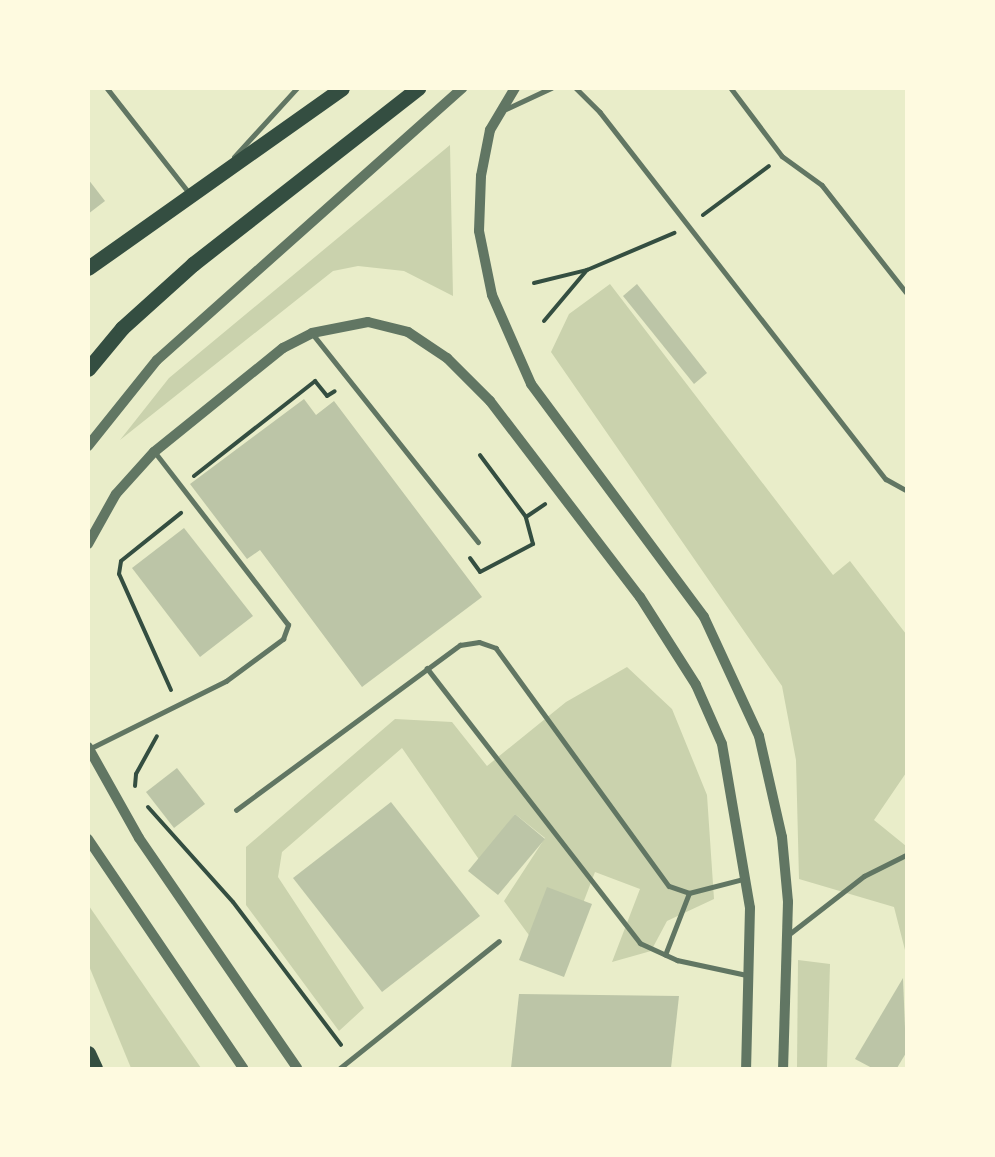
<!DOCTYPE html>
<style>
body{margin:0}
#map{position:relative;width:995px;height:1157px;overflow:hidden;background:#e9edc9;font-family:Montserrat,sans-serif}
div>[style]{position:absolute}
.green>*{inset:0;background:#cad2ad}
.building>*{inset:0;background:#bcc5a7}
.path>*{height:4px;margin:-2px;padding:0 2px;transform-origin:2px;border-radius:2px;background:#344e41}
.service>*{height:4.5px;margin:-2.25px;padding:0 2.25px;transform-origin:2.25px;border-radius:2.25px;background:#617663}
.tertiary>*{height:10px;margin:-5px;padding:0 5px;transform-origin:5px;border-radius:5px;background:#617663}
.primary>*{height:15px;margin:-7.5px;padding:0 7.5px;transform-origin:7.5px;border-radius:7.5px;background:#344e41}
span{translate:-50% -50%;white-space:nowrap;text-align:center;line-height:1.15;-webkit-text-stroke:6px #fefae0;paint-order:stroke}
.frame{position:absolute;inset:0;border:90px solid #fefae0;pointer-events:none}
</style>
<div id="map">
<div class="green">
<i style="clip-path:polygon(450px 145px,453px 296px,404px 271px,358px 266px,333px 271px,120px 440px,169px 378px)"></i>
<i style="clip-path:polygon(610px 284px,833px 575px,850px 561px,906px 634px,906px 773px,874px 820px,906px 846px,906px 954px,894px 907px,799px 879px,796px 760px,782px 686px,551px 352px,569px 314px)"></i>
<i style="clip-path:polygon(627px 667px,672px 709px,707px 795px,714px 899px,667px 921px,651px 951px,612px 962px,640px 889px,595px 872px,567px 945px,542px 953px,504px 901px,545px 838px,515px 814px,480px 861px,402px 748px,282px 852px,278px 877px,364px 1008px,339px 1031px,246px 905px,246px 847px,395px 719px,452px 722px,487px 766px,566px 702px)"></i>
<i style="clip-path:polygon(88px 906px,89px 906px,201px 1068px,131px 1068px,89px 966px)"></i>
<i style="clip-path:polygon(798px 960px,830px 964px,827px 1068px,797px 1068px)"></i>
</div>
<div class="building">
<i style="clip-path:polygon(88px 179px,105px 201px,88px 214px)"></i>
<i style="clip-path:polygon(637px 284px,707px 373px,694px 384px,623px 296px)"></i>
<i style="clip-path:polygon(304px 399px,316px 415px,334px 401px,482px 597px,362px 687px,260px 550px,247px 559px,190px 484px)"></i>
<i style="clip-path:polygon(184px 528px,253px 616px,200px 657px,132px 568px)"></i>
<i style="clip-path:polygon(177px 768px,205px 804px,174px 828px,146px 792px)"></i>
<i style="clip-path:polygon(391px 802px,480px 916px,382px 992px,293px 878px)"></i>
<i style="clip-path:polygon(515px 814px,545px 839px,498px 895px,468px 871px)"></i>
<i style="clip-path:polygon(547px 887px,592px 904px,564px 977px,519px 960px)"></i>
<i style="clip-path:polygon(903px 978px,906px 1053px,897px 1068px,872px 1068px,855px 1059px)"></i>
<i style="clip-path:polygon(519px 994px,679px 996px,671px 1068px,511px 1068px)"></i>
</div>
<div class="path">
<i style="left:703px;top:215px;width:82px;rotate:-36.6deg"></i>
<i style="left:534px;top:283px;width:55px;rotate:-13.8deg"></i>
<i style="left:587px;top:270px;width:95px;rotate:-23deg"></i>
<i style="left:544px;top:321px;width:67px;rotate:-49.9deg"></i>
<i style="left:194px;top:476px;width:154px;rotate:-38.1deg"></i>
<i style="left:315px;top:381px;width:19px;rotate:51deg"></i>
<i style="left:327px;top:396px;width:9px;rotate:-32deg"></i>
<i style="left:526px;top:517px;width:23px;rotate:-34deg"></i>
<i style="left:470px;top:558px;width:17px;rotate:54deg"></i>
<i style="left:480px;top:572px;width:60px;rotate:-27.8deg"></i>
<i style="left:533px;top:544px;width:28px;rotate:-105deg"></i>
<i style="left:526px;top:517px;width:77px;rotate:-126.6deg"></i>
<i style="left:171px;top:690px;width:127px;rotate:-114.1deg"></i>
<i style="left:119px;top:574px;width:13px;rotate:-81deg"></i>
<i style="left:121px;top:561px;width:77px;rotate:-38.7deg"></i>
<i style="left:135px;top:786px;width:12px;rotate:-85deg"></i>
<i style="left:136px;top:774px;width:43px;rotate:-61.1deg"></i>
<i style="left:148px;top:807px;width:127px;rotate:48.2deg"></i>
<i style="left:233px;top:902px;width:179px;rotate:52.9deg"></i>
</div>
<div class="service">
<i style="left:107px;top:88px;width:135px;rotate:51.9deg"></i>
<i style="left:576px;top:88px;width:34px;rotate:45deg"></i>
<i style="left:600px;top:112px;width:465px;rotate:52.1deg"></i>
<i style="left:886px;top:479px;width:23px;rotate:29deg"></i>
<i style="left:731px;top:88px;width:85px;rotate:53.1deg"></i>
<i style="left:782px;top:156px;width:49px;rotate:35.9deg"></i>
<i style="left:822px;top:185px;width:136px;rotate:51.9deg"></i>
<i style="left:506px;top:109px;width:50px;rotate:-25deg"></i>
<i style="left:234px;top:157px;width:93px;rotate:-47.6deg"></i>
<i style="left:312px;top:333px;width:267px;rotate:51.5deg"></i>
<i style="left:427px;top:668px;width:348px;rotate:52.2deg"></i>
<i style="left:640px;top:943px;width:41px;rotate:24.7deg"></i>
<i style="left:677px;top:960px;width:72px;rotate:12.1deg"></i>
<i style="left:89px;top:749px;width:153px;rotate:-26.4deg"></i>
<i style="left:226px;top:681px;width:71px;rotate:-36.4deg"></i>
<i style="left:283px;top:639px;width:15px;rotate:-70deg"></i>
<i style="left:288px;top:625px;width:217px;rotate:-127.7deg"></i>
<i style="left:236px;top:810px;width:278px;rotate:-36.4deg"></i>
<i style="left:460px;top:645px;width:19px;rotate:-9deg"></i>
<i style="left:479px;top:642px;width:18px;rotate:19deg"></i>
<i style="left:496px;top:648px;width:294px;rotate:54deg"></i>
<i style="left:669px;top:886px;width:21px;rotate:19deg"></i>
<i style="left:689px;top:893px;width:56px;rotate:-14.5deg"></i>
<i style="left:788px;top:935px;width:96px;rotate:-37.8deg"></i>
<i style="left:864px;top:876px;width:47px;rotate:-26.6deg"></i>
<i style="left:665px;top:955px;width:66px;rotate:-68.8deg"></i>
<i style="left:340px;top:1068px;width:203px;rotate:-38.6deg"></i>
</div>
<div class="tertiary">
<i style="left:515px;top:88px;width:49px;rotate:120.8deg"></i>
<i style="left:490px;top:130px;width:47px;rotate:101.1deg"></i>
<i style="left:481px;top:176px;width:55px;rotate:92.1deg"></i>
<i style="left:479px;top:231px;width:65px;rotate:78.5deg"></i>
<i style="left:492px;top:295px;width:97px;rotate:66.3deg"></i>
<i style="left:531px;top:384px;width:290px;rotate:53.4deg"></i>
<i style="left:704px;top:617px;width:131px;rotate:65.2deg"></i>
<i style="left:759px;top:736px;width:104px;rotate:77.2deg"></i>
<i style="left:782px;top:837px;width:65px;rotate:84.7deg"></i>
<i style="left:788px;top:902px;width:166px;rotate:91.7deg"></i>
<i style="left:88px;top:446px;width:110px;rotate:-51.3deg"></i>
<i style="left:157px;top:360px;width:409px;rotate:-41.7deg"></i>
<i style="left:88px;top:544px;width:57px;rotate:-60.8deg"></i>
<i style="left:116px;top:494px;width:57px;rotate:-47.9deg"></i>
<i style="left:154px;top:452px;width:166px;rotate:-38.9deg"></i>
<i style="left:283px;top:348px;width:33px;rotate:-27deg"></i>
<i style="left:312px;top:333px;width:57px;rotate:-11.1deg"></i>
<i style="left:368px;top:322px;width:41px;rotate:14deg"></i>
<i style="left:408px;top:332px;width:47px;rotate:33.7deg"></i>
<i style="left:447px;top:358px;width:61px;rotate:45deg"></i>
<i style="left:490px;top:401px;width:247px;rotate:52.6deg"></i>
<i style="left:640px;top:597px;width:104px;rotate:57.5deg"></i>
<i style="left:696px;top:685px;width:64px;rotate:66.2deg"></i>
<i style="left:722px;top:744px;width:166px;rotate:80.3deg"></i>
<i style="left:750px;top:908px;width:160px;rotate:91.4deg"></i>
<i style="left:88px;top:747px;width:104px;rotate:60.7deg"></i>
<i style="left:139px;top:838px;width:279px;rotate:55.5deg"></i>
<i style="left:88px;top:839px;width:277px;rotate:55.9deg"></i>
</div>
<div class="primary">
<i style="left:88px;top:268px;width:311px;rotate:-35.3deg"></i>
<i style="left:88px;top:369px;width:53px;rotate:-50.3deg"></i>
<i style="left:122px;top:328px;width:96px;rotate:-42deg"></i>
<i style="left:193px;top:264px;width:286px;rotate:-38deg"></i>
<i style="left:88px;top:1053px;width:17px;rotate:65deg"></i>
</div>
<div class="frame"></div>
</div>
